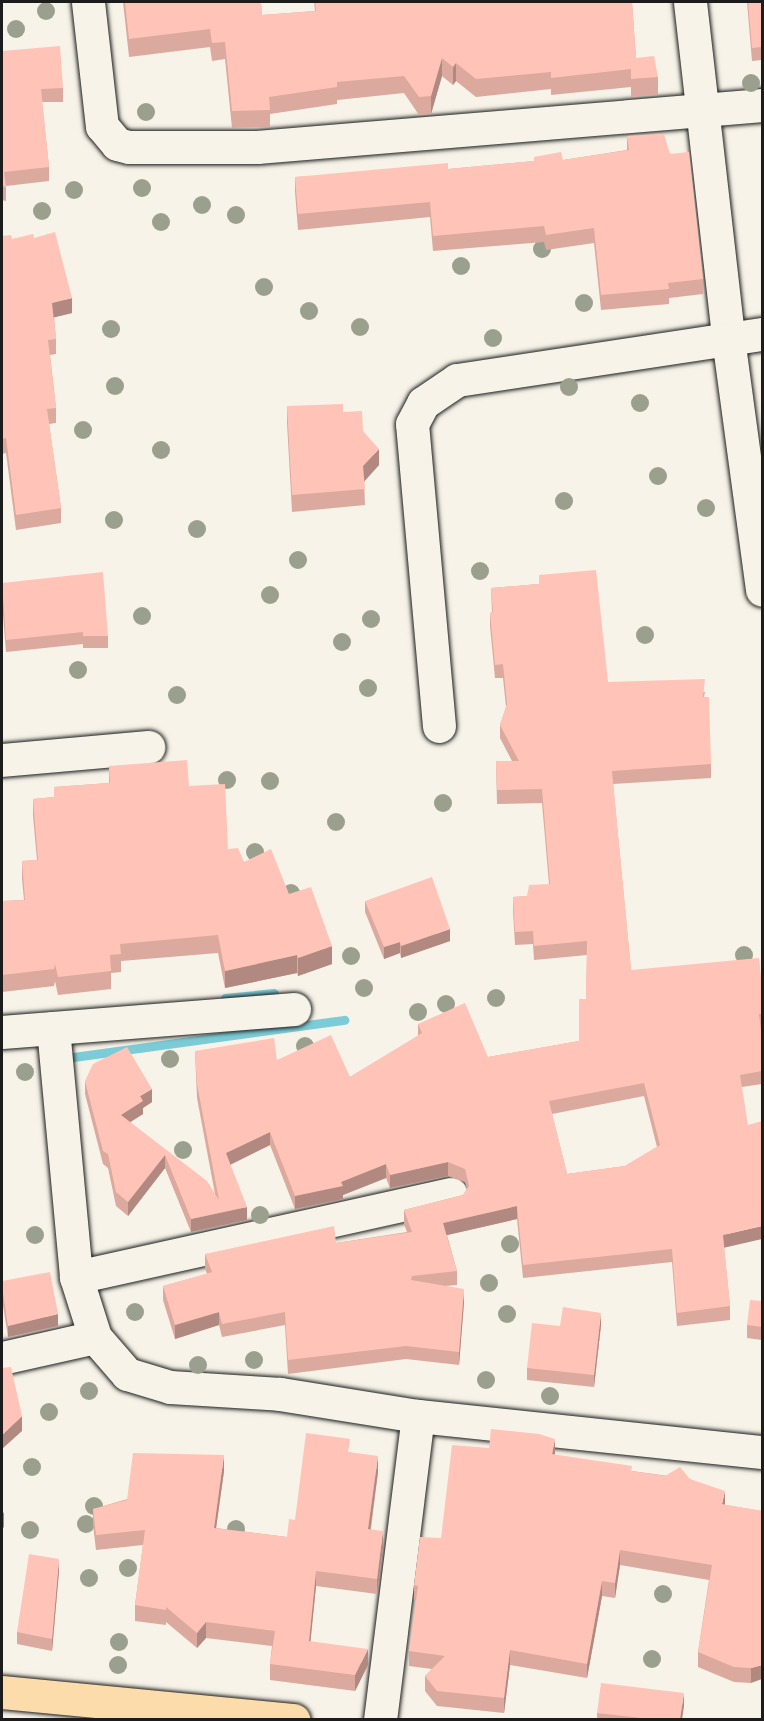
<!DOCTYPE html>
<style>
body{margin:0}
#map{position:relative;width:764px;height:1721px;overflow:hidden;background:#f7f3e8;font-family:Pangolin,sans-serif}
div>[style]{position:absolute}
.stream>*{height:9px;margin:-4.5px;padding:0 4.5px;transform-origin:4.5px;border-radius:4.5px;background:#7cccd7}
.roads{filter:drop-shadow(0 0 2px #1c1c1c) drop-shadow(0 0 2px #1c1c1c)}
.minor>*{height:33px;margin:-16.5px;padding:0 16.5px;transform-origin:16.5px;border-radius:16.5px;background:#f7f3e8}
.major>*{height:33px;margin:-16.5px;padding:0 16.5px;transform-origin:16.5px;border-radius:16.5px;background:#fddcac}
.trees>*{width:18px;height:18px;margin:-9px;border-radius:50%;background:#9b9f8e}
.wall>*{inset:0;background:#dba99d}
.shaded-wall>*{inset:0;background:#b28980}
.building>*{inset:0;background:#ffc4b7}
span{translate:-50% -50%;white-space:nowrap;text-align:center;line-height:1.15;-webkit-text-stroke:6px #f7f3e8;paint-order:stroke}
.frame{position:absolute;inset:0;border:3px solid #1c1c1c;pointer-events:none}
</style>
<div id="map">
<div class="stream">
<i style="left:225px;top:998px;width:49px;rotate:-5.8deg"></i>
<i style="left:66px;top:1058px;width:281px;rotate:-7.8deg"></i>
</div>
<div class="roads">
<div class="minor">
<i style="left:88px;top:2px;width:125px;rotate:83.6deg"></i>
<i style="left:102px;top:126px;width:23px;rotate:50deg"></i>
<i style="left:117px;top:144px;width:12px;rotate:14deg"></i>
<i style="left:129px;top:147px;width:128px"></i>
<i style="left:257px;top:147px;width:507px;rotate:-4.75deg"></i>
<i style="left:690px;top:2px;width:338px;rotate:83.5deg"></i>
<i style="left:728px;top:338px;width:254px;rotate:82.3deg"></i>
<i style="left:439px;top:726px;width:303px;rotate:-95.1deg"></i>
<i style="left:412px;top:424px;width:24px;rotate:-62deg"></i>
<i style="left:423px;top:403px;width:41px;rotate:-34.1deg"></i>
<i style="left:457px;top:380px;width:308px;rotate:-8.6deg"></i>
<i style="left:2px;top:760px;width:147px;rotate:-5.1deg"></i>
<i style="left:53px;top:1028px;width:250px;rotate:84.7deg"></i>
<i style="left:76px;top:1277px;width:63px;rotate:72.4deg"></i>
<i style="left:95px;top:1337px;width:49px;rotate:49.1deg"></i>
<i style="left:127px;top:1374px;width:45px;rotate:16.8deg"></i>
<i style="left:170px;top:1387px;width:110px;rotate:3.6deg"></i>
<i style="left:280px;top:1394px;width:140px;rotate:9.1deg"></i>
<i style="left:418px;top:1416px;width:346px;rotate:6deg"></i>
<i style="left:2px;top:1032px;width:293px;rotate:-4.5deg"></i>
<i style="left:76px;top:1277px;width:384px;rotate:-12.5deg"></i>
<i style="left:2px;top:1358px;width:95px;rotate:-12.7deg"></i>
<i style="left:380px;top:1720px;width:306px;rotate:-82.9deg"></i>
</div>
<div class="major">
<i style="left:2px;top:1692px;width:293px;rotate:5.5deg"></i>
</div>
</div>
<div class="trees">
<i style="left:46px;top:11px"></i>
<i style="left:16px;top:29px"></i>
<i style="left:751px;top:83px"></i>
<i style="left:146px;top:112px"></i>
<i style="left:142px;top:188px"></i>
<i style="left:74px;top:190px"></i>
<i style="left:202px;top:205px"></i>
<i style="left:42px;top:211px"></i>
<i style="left:236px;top:215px"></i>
<i style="left:161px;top:222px"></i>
<i style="left:542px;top:249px"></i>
<i style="left:461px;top:266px"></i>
<i style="left:264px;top:287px"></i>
<i style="left:584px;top:303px"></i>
<i style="left:309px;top:311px"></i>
<i style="left:360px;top:327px"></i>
<i style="left:111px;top:329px"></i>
<i style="left:493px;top:338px"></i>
<i style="left:115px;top:386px"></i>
<i style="left:569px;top:387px"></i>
<i style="left:640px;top:403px"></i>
<i style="left:83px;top:430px"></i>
<i style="left:161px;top:450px"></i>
<i style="left:658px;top:476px"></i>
<i style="left:564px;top:501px"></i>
<i style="left:706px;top:508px"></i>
<i style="left:114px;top:520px"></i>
<i style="left:197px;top:529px"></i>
<i style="left:298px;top:560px"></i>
<i style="left:480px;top:571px"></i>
<i style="left:270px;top:595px"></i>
<i style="left:142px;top:616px"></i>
<i style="left:371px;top:619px"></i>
<i style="left:645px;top:635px"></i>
<i style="left:342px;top:642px"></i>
<i style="left:78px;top:670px"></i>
<i style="left:368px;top:688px"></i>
<i style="left:177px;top:695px"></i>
<i style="left:227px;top:780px"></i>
<i style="left:270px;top:781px"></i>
<i style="left:443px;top:803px"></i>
<i style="left:336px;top:822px"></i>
<i style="left:255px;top:852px"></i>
<i style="left:291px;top:893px"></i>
<i style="left:744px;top:955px"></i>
<i style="left:351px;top:956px"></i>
<i style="left:364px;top:988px"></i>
<i style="left:496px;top:998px"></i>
<i style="left:446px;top:1004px"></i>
<i style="left:418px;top:1012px"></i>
<i style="left:305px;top:1046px"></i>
<i style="left:170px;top:1059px"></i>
<i style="left:25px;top:1072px"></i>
<i style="left:183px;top:1150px"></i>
<i style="left:260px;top:1215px"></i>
<i style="left:35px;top:1235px"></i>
<i style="left:510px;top:1244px"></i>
<i style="left:489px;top:1283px"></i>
<i style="left:135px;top:1312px"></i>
<i style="left:507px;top:1314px"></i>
<i style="left:254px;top:1360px"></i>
<i style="left:198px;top:1365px"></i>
<i style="left:486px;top:1380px"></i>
<i style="left:89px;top:1391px"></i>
<i style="left:550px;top:1396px"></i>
<i style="left:49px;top:1412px"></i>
<i style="left:32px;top:1467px"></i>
<i style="left:94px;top:1506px"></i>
<i style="left:86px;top:1524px"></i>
<i style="left:236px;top:1529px"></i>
<i style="left:30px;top:1530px"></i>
<i style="left:128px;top:1568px"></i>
<i style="left:89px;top:1578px"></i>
<i style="left:663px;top:1594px"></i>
<i style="left:119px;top:1642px"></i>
<i style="left:652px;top:1659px"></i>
<i style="left:118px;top:1665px"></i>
</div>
<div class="wall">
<i style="clip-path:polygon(123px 2px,261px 2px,262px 15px,315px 11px,314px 2px,632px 2px,636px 58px,658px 77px,658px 95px,631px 97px,631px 87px,551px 95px,551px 89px,476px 97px,456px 81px,453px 85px,442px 76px,431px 114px,419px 115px,404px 93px,337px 100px,337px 104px,270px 114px,270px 127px,232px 128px,225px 59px,212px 61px,210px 47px,129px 57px)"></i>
<i style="clip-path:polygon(747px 2px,762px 2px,762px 60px,752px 61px)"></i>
<i style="clip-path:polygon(2px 51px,63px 88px,63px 102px,42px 102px,49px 167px,49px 181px,6px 186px,6px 201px,2px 200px)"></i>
<i style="clip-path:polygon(627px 136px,703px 279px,703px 294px,669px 298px,669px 304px,601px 310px,594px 243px,546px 250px,544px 242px,433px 251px,430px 217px,298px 230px,295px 192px,295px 177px,448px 169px,534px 161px,534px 157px,563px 160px,627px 150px)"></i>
<i style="clip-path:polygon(2px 236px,12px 239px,34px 238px,72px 313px,54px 317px,56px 339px,56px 354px,50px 355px,56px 408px,56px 423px,49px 424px,61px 508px,61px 523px,16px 530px,6px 453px,2px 454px)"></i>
<i style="clip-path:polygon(287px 406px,343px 412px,363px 431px,379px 465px,364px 481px,365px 505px,292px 512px,287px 423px)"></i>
<i style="clip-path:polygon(evenodd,539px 575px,608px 682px,705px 692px,704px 697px,711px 764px,711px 778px,613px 784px,631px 970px,762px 986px,762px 1027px,761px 1027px,762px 1039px,762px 1084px,742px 1087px,724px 1248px,730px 1306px,730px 1320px,677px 1326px,672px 1262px,523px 1278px,517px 1219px,447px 1235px,457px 1271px,457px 1285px,445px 1286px,464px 1302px,459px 1365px,406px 1359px,288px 1374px,285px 1325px,222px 1337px,219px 1325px,175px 1339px,163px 1300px,163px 1286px,207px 1274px,205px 1268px,205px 1254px,336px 1243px,407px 1232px,404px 1224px,404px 1210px,463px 1195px,467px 1189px,465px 1182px,448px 1176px,390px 1188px,386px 1178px,343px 1195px,343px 1199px,295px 1209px,270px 1145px,230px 1164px,247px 1220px,191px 1232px,165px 1168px,128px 1216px,116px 1206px,108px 1168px,103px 1164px,85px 1094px,85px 1081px,152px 1102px,143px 1108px,143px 1114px,130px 1122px,215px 1194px,197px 1098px,195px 1051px,277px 1060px,350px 1077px,418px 1036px,418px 1024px,488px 1057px,579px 1041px,586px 999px,587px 955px,534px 960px,533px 944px,515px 945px,513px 911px,513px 897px,527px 896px,549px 884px,542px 803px,497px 804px,496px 761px,512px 761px,500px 738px,500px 725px,506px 707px,503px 678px,495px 678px,490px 626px,490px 613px,492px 612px,491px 588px,539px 584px,539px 575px,644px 1096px,657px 1147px,625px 1166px,567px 1174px,552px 1114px,644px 1096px)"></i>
<i style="clip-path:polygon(2px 583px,108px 636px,108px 648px,83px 648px,83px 644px,6px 652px,2px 602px)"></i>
<i style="clip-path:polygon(109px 766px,189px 786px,228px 849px,244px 862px,289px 894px,332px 964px,298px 976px,297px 973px,225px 988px,218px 953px,121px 961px,121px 972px,111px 973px,111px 989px,58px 995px,55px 981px,54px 986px,2px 992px,2px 901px,24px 900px,22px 879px,22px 861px,37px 860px,33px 816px,33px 799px,54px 797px,54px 787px,109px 783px)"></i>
<i style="clip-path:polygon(365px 901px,450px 941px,401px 958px,400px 953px,384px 959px,365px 912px)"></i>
<i style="clip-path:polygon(2px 1281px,58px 1326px,8px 1337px,2px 1299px)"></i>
<i style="clip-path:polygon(762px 1301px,762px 1340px,747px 1338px,747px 1325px)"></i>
<i style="clip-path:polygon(601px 1325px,594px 1387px,527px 1380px,527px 1368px,560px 1326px)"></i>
<i style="clip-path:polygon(489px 1448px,555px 1455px,632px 1471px,690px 1479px,725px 1505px,762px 1511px,751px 1683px,734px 1682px,698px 1667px,698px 1652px,709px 1580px,620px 1565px,615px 1598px,602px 1596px,587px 1678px,510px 1665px,504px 1713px,437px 1706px,425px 1691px,425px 1676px,432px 1669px,409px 1666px,409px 1651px,416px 1600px,414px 1600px,414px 1585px,441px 1538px)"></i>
<i style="clip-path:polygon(350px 1452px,378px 1472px,371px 1529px,383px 1547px,377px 1594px,316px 1586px,310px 1641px,368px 1665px,355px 1691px,270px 1680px,270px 1664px,272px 1646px,206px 1638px,197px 1648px,166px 1622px,166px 1625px,135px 1621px,135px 1605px,143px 1545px,96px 1550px,93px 1525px,93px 1509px,224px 1471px,216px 1528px,287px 1537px,295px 1520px)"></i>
<i style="clip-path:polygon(59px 1571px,52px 1651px,17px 1644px,17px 1632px)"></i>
<i style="clip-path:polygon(684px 1705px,682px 1719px,597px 1719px,597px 1713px)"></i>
</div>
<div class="shaded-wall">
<i style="clip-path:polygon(442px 58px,442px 76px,431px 114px,431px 96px)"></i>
<i style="clip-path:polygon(456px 63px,456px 81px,453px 85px,453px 67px)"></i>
<i style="clip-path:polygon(72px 298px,72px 313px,52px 318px,52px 303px)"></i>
<i style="clip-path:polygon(379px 449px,379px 465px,363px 483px,363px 466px)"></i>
<i style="clip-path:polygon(450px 929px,450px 941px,401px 958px,401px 946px)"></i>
<i style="clip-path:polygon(400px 942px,400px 953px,384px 959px,384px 947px)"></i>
<i style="clip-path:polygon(332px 946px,332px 964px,298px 976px,298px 958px)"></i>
<i style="clip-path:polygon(297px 955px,297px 973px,225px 988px,225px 971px)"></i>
<i style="clip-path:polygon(152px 1089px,152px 1102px,143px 1108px,143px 1114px,121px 1128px,121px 1115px,140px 1096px)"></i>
<i style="clip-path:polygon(270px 1132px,270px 1145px,226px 1167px,226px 1153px)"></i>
<i style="clip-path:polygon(165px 1155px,165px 1168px,128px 1216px,128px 1202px)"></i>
<i style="clip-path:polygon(448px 1162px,448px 1176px,390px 1188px,390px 1175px)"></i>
<i style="clip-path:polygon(386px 1164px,386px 1178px,343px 1195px,343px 1199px,295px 1209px,295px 1196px,341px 1182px)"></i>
<i style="clip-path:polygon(517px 1206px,517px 1219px,443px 1236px,443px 1223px)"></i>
<i style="clip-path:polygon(247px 1207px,247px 1220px,191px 1232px,191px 1219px)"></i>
<i style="clip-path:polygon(762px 1226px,762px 1239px,723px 1248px,723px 1235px)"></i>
<i style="clip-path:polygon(464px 1289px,464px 1302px,459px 1365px,459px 1352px)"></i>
<i style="clip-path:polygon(219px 1312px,219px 1325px,175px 1339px,175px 1325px)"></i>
<i style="clip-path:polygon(601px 1313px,601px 1325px,594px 1387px,594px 1375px)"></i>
<i style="clip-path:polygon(58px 1314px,58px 1326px,8px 1337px,8px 1326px)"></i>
<i style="clip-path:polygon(22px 1416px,22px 1431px,2px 1449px,2px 1435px)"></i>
<i style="clip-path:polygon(555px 1439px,555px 1454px,552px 1469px,552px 1454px)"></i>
<i style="clip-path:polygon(224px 1455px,224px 1471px,214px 1543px,214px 1528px)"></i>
<i style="clip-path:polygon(378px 1456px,378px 1472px,368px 1545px,368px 1529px)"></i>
<i style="clip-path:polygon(725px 1491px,725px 1506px,722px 1504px)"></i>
<i style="clip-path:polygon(4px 1512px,4px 1527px,2px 1529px,2px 1515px)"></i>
<i style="clip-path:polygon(383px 1531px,383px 1547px,377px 1594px,377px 1579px)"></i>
<i style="clip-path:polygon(620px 1550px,620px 1565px,615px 1598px,615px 1583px)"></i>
<i style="clip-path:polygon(59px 1559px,59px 1571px,52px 1651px,52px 1639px)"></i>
<i style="clip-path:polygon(316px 1571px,316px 1586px,309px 1657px,309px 1641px)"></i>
<i style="clip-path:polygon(602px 1581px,602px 1596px,587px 1678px,587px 1664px)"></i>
<i style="clip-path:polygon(206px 1622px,206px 1638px,197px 1648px,197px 1633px)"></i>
<i style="clip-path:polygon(368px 1649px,368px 1665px,355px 1691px,355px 1675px)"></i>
<i style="clip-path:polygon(510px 1650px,510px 1665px,504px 1713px,504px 1698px)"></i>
<i style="clip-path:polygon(762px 1665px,762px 1679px,751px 1683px,751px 1668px)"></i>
<i style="clip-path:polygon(684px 1693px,684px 1705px,682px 1719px,680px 1719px)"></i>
</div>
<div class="building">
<i style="clip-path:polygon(125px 2px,261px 2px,262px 15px,316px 11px,315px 2px,632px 2px,636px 58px,654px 56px,658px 77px,631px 79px,631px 69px,551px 78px,551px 72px,476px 79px,456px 63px,453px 67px,442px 58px,431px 96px,419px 97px,404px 76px,337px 82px,337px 87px,269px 97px,270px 110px,232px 111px,225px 42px,212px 43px,210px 29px,129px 39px)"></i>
<i style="clip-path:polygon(748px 2px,762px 2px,762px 47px,752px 48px)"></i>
<i style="clip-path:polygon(60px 46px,63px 88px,41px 89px,49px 167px,4px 172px,6px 187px,2px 186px,2px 51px)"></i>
<i style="clip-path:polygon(664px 134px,670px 154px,689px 152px,703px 279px,668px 283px,669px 289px,601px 295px,594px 228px,546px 235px,544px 226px,433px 236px,430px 202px,298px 214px,295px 177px,448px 163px,448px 169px,534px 161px,534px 157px,561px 152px,563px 160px,629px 150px,627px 136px)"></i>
<i style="clip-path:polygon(55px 232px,72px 298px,52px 303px,56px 339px,48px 340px,56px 408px,47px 409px,61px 508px,16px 515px,6px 438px,2px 439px,2px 236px,11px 235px,12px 239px,33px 234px,34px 238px)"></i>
<i style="clip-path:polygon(343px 404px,343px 412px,362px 411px,363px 431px,379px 449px,363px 466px,365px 489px,292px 495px,287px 406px)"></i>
<i style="clip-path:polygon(evenodd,596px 570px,608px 682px,705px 679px,703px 697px,709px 697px,711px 764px,612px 771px,631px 970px,759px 958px,762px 986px,762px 1014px,759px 1014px,762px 1039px,762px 1071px,740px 1075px,748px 1125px,762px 1121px,762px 1226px,723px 1235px,730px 1306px,677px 1313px,672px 1249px,523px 1265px,517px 1206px,443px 1223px,457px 1271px,412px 1276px,411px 1280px,464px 1289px,459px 1352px,406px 1346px,288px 1360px,285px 1312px,222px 1324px,219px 1312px,175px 1325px,163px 1286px,212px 1272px,205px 1254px,334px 1226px,336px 1243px,412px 1232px,404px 1210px,463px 1195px,469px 1186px,465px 1169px,448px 1162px,390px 1175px,386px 1164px,341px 1182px,343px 1186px,295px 1196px,270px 1132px,226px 1153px,247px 1207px,191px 1219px,165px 1155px,128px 1202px,116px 1192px,108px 1154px,103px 1151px,85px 1081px,93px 1064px,127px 1047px,152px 1089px,140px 1096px,143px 1101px,121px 1115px,207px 1181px,219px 1200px,197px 1084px,195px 1051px,274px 1038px,277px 1060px,331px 1035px,350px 1077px,422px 1033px,418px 1024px,465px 1003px,488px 1057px,579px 1041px,579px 999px,586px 999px,587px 941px,534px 946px,533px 931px,515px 932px,513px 897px,527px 896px,529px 885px,550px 884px,542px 789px,497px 790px,496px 761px,519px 761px,500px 725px,507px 704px,503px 664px,495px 665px,490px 613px,493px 612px,491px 588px,539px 584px,539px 575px,596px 570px,644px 1083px,660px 1145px,625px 1166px,567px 1174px,549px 1101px,644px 1083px)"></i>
<i style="clip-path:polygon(103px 572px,108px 636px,83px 636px,83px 632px,6px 640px,2px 583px)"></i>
<i style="clip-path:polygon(187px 760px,189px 786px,225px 784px,228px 849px,238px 848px,244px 862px,271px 849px,289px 894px,311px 887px,332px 946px,298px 958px,297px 955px,225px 971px,218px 935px,120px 944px,121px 954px,110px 955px,111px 971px,58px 977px,55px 964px,54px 969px,2px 975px,2px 901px,25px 900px,22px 861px,38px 860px,33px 799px,54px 797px,54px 787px,110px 783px,109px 766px)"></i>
<i style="clip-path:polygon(432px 877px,450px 929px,401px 946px,400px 942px,384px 947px,365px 901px)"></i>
<i style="clip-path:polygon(50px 1272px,58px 1314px,8px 1326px,2px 1287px,2px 1281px)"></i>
<i style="clip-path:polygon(750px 1300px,762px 1301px,762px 1327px,747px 1325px)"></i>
<i style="clip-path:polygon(563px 1307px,601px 1313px,594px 1375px,527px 1368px,532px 1323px,560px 1326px)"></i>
<i style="clip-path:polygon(11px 1367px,22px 1416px,2px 1435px,2px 1368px)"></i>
<i style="clip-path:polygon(491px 1429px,539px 1434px,555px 1439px,552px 1454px,632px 1466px,631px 1471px,665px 1476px,680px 1467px,690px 1479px,725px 1491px,722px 1504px,762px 1511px,762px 1665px,751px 1668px,734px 1667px,698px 1652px,712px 1565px,620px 1550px,615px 1583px,602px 1581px,587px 1664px,510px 1650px,504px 1698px,437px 1691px,425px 1676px,445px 1656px,409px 1651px,418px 1586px,414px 1585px,420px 1537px,441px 1538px,452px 1445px,489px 1448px)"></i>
<i style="clip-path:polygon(306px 1433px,350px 1439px,348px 1452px,378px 1456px,368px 1529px,383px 1531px,377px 1579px,316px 1571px,309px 1641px,368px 1649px,355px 1675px,270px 1664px,275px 1631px,206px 1622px,197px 1633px,166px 1607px,166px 1610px,135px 1605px,145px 1530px,96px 1535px,93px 1509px,127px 1500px,133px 1453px,224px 1455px,214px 1528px,287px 1537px,289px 1519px,295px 1520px)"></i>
<i style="clip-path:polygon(29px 1554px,59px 1559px,52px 1639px,17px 1632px)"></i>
<i style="clip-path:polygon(601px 1683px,684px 1693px,680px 1719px,651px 1719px,597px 1713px)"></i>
</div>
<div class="frame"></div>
</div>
